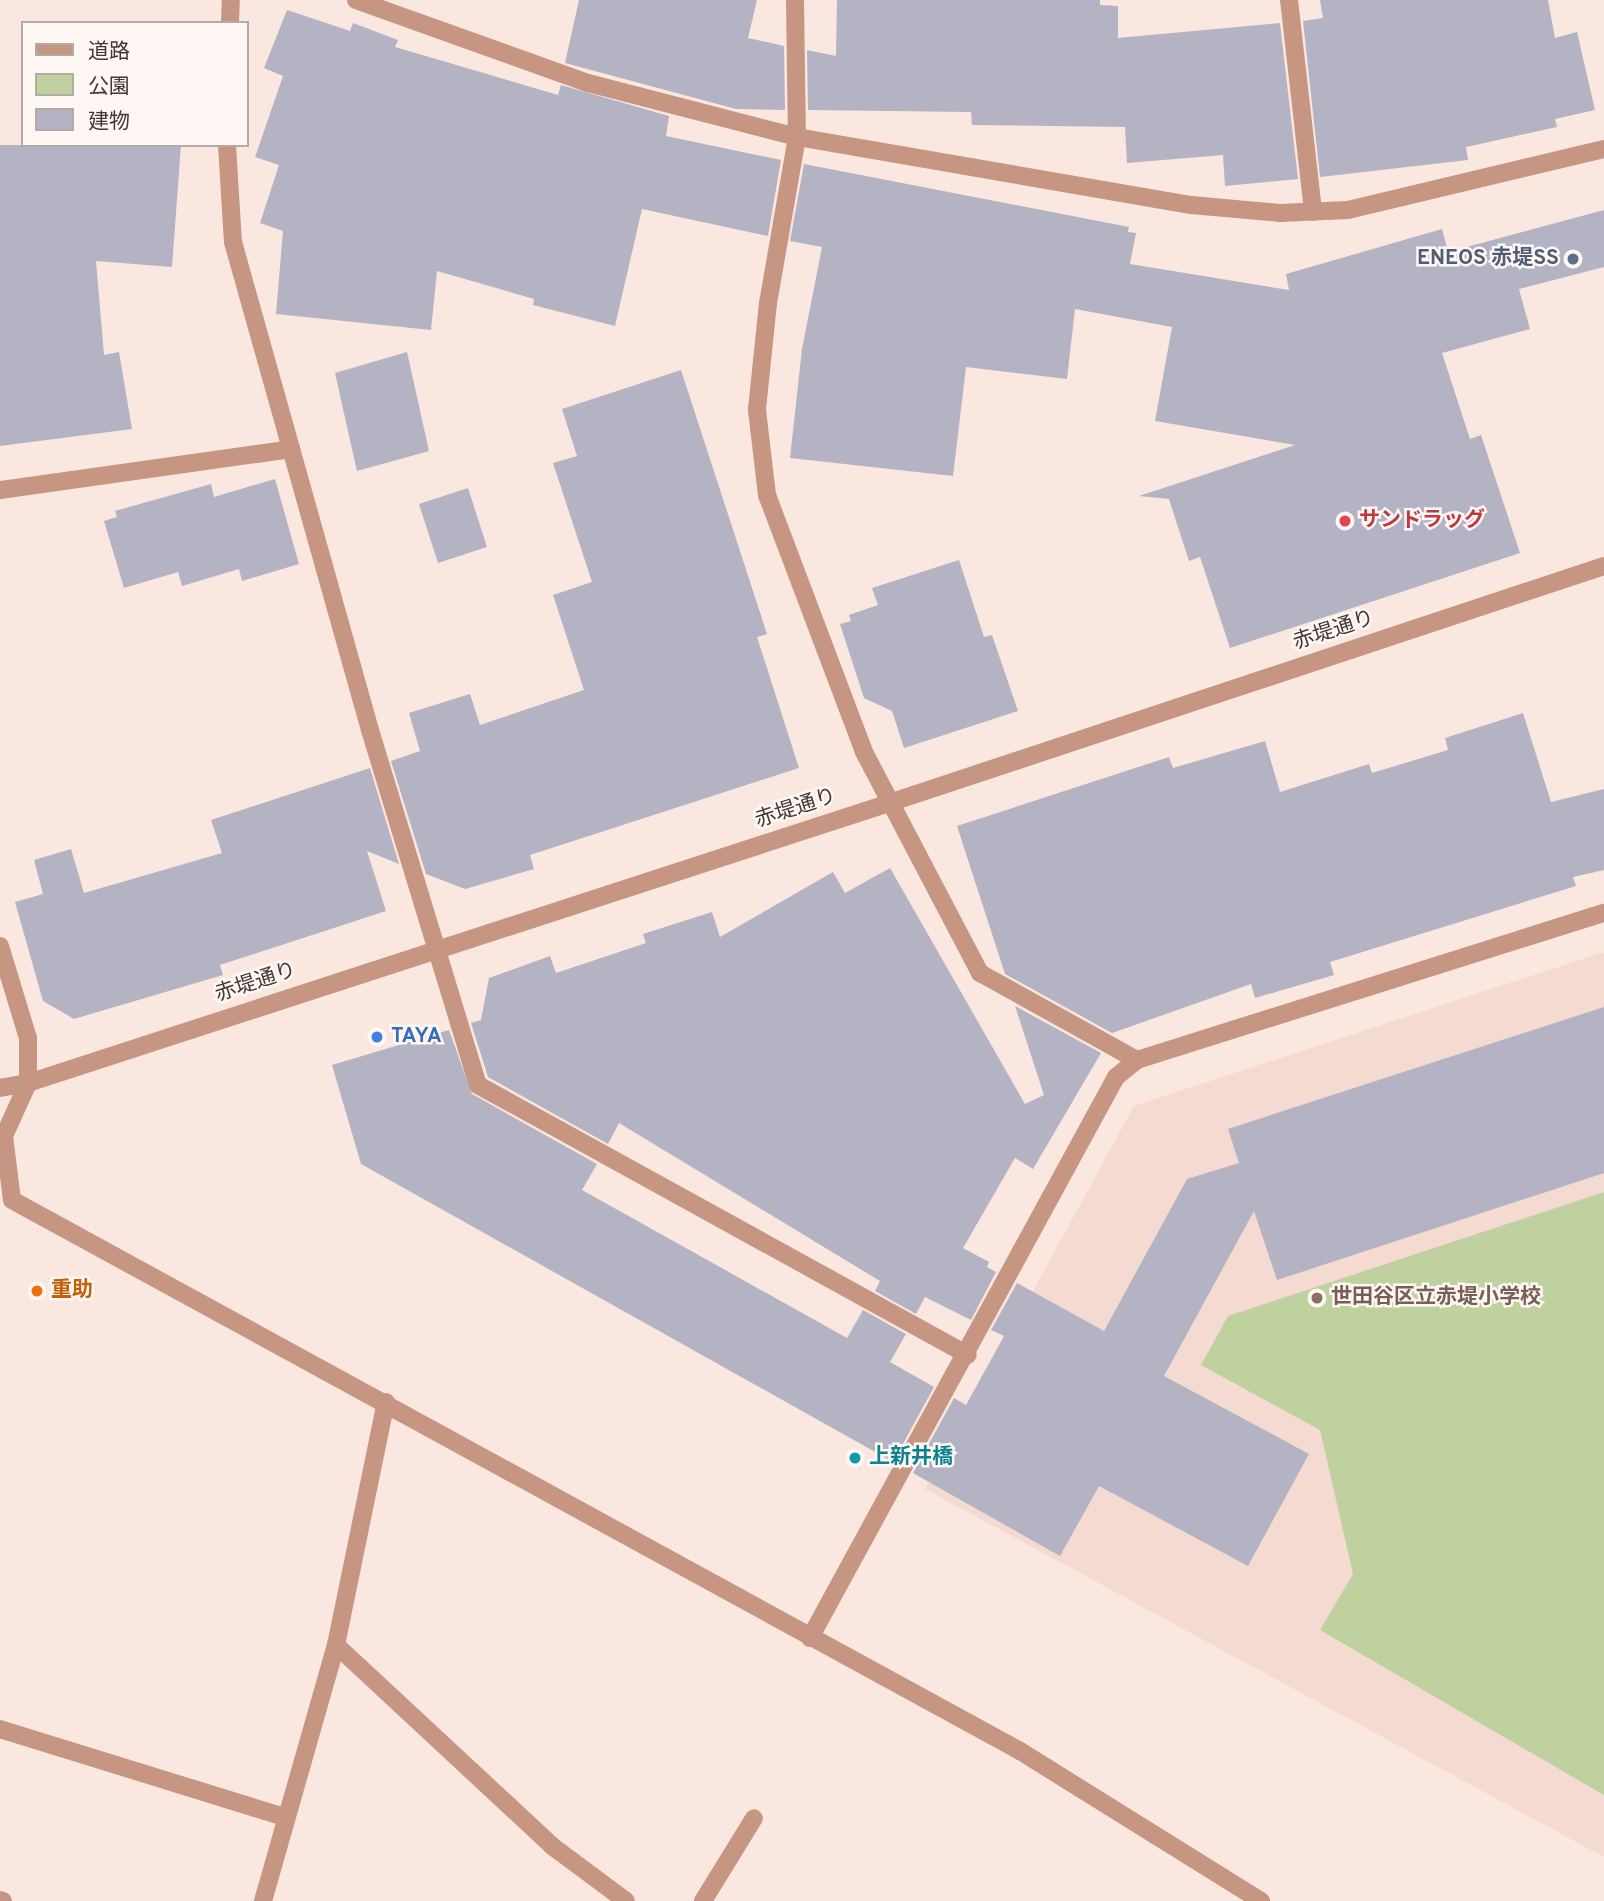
<!DOCTYPE html>
<meta charset="utf-8">
<style>
body{margin:0}
#map{position:relative;width:1604px;height:1901px;overflow:hidden;background:#fae7df;font-family:Overpass,"Noto Sans JP",sans-serif}
div>[style]{position:absolute}
.built>*{inset:0;background:#f4dad0}
.green>*{inset:0;background:#bed19e}
.building>*{inset:0;background:#b4b3c3}
.service>*{height:18px;margin:-9px;padding:0 9px;transform-origin:9px;border-radius:9px;background:#c69682}
.minor>*{height:18px;margin:-9px;padding:0 9px;transform-origin:9px;border-radius:9px;background:#c69682}
.tertiary>*{height:18px;margin:-9px;padding:0 9px;transform-origin:9px;border-radius:9px;background:#c69682}
.dots>*{width:19px;height:19px;translate:-50% -50%;box-sizing:border-box;border:4px solid #fff7f4;border-radius:50%}
span{translate:-50% -50%;white-space:nowrap;text-align:center;line-height:1.15;-webkit-text-stroke:5px #fff7f4;paint-order:stroke}
.service-label{font-size:21px;color:#4e5e75;font-weight:700}
.right{translate:-100% -50%;text-align:right}
.health-label{font-size:21px;color:#be3a42;font-weight:700}
.left{translate:0 -50%;text-align:left}
.street-label{font-size:21px;color:#3f3835}
.shop-label{font-size:21px;color:#366cbe;font-weight:700}
.food-label{font-size:21px;color:#c56008;font-weight:700}
.education-label{font-size:21px;color:#785e54;font-weight:700}
.culture-label{font-size:21px;color:#0d838f;font-weight:700}
.legend{position:absolute;left:21px;top:21px;width:228px;height:126px;box-sizing:border-box;background:#fff7f4;border:2px solid #b2aba8;margin:0;padding:9px 12px;list-style:none;font-size:21px;color:#3f3835}
.legend li{display:flex;align-items:center;gap:14px;height:35px}
.legend b{width:35px;border:2px solid #b2aba8}
</style>
<div id="map">
<div class="built">
<i style="clip-path:polygon(1604px 952px,1604px 1857px,925px 1489px,1134px 1106px)"></i>
</div>
<div class="green">
<i style="clip-path:polygon(1604px 1192px,1604px 1795px,1320px 1630px,1353px 1574px,1320px 1430px,1201px 1365px,1228px 1316px)"></i>
</div>
<div class="building">
<i style="clip-path:polygon(579px 0,757px 0,748px 38px,784px 46px,785px 110px,736px 109px,565px 63px)"></i>
<i style="clip-path:polygon(837px 0,1100px 0,1100px 5px,1118px 6px,1118px 38px,1280px 23px,1298px 179px,1225px 186px,1223px 155px,1127px 163px,1125px 127px,972px 125px,971px 112px,808px 110px,807px 50px,836px 56px)"></i>
<i style="clip-path:polygon(1320px 0,1548px 0,1555px 38px,1577px 32px,1595px 110px,1555px 119px,1557px 127px,1466px 147px,1468px 160px,1320px 177px,1303px 21px,1323px 18px)"></i>
<i style="clip-path:polygon(287px 10px,350px 31px,353px 23px,398px 40px,395px 47px,558px 95px,561px 85px,669px 116px,666px 136px,781px 160px,768px 236px,642px 209px,615px 326px,533px 305px,534px 299px,437px 271px,431px 330px,276px 314px,283px 231px,260px 223px,279px 165px,255px 157px,283px 76px,264px 68px)"></i>
<i style="clip-path:polygon(0 145px,181px 145px,172px 267px,96px 261px,104px 355px,119px 352px,132px 429px,0 446px)"></i>
<i style="clip-path:polygon(804px 164px,1129px 227px,1128px 232px,1136px 233px,1130px 264px,1289px 290px,1286px 274px,1442px 229px,1448px 252px,1604px 210px,1604px 267px,1519px 289px,1530px 329px,1442px 353px,1470px 439px,1481px 435px,1520px 553px,1230px 648px,1200px 557px,1189px 561px,1169px 499px,1139px 496px,1295px 445px,1155px 421px,1172px 327px,1075px 309px,1067px 379px,966px 367px,953px 476px,790px 458px,802px 349px,822px 247px,790px 241px)"></i>
<i style="clip-path:polygon(407px 352px,429px 451px,357px 471px,335px 373px)"></i>
<i style="clip-path:polygon(681px 370px,767px 634px,757px 637px,799px 768px,530px 855px,534px 869px,465px 889px,426px 874px,391px 761px,420px 751px,409px 713px,470px 694px,480px 725px,584px 690px,553px 595px,592px 582px,553px 463px,577px 456px,562px 409px)"></i>
<i style="clip-path:polygon(275px 479px,299px 564px,242px 581px,239px 569px,182px 586px,178px 572px,124px 588px,104px 521px,117px 517px,115px 511px,211px 484px,214px 497px)"></i>
<i style="clip-path:polygon(468px 488px,487px 547px,438px 563px,419px 504px)"></i>
<i style="clip-path:polygon(959px 560px,984px 637px,992px 635px,1018px 711px,904px 748px,892px 711px,864px 698px,840px 624px,851px 621px,849px 615px,878px 605px,872px 588px)"></i>
<i style="clip-path:polygon(1523px 713px,1551px 802px,1604px 789px,1604px 870px,1573px 877px,1576px 886px,1330px 962px,1334px 975px,1255px 998px,1251px 984px,1112px 1033px,1005px 974px,957px 826px,1169px 757px,1173px 768px,1265px 741px,1280px 792px,1369px 764px,1372px 773px,1448px 750px,1445px 738px)"></i>
<i style="clip-path:polygon(370px 768px,399px 864px,367px 851px,386px 911px,220px 965px,223px 975px,74px 1019px,43px 1001px,15px 902px,43px 894px,34px 860px,71px 849px,84px 893px,222px 853px,211px 820px)"></i>
<i style="clip-path:polygon(890px 868px,1025px 1104px,1044px 1095px,1015px 1006px,1101px 1053px,1033px 1169px,1015px 1158px,963px 1248px,989px 1262px,987px 1267px,996px 1272px,971px 1320px,925px 1297px,916px 1314px,875px 1291px,880px 1281px,619px 1123px,608px 1144px,488px 1077px,471px 1023px,481px 1020px,489px 978px,550px 956px,556px 973px,646px 943px,643px 934px,712px 912px,720px 937px,833px 872px,845px 893px)"></i>
<i style="clip-path:polygon(1604px 1007px,1604px 1173px,1277px 1280px,1254px 1211px,1164px 1376px,1309px 1454px,1248px 1566px,1099px 1486px,1060px 1556px,913px 1473px,954px 1398px,966px 1405px,1004px 1336px,991px 1330px,1017px 1283px,1104px 1331px,1187px 1179px,1239px 1163px,1228px 1129px)"></i>
<i style="clip-path:polygon(449px 1030px,472px 1094px,597px 1164px,582px 1190px,847px 1338px,863px 1310px,906px 1334px,890px 1362px,934px 1387px,893px 1462px,361px 1164px,332px 1065px)"></i>
</div>
<div class="service">
<i style="left:336px;top:1645px;width:295px;rotate:42.9deg"></i>
<i style="left:552px;top:1846px;width:92px;rotate:36.6deg"></i>
<i style="left:703px;top:1901px;width:97px;rotate:-58.4deg"></i>
</div>
<div class="minor">
<i style="left:356px;top:0;width:246px;rotate:19.7deg"></i>
<i style="left:588px;top:83px;width:216px;rotate:14.5deg"></i>
<i style="left:797px;top:137px;width:400px;rotate:9.8deg"></i>
<i style="left:1191px;top:205px;width:89px;rotate:5.1deg"></i>
<i style="left:1280px;top:213px;width:68px;rotate:-2.5deg"></i>
<i style="left:1348px;top:210px;width:263px;rotate:-13.4deg"></i>
<i style="left:795px;top:0;width:137px;rotate:89.2deg"></i>
<i style="left:797px;top:137px;width:169px;rotate:99.9deg"></i>
<i style="left:768px;top:303px;width:108px;rotate:95.9deg"></i>
<i style="left:757px;top:410px;width:86px;rotate:83.3deg"></i>
<i style="left:767px;top:495px;width:275px;rotate:69.3deg"></i>
<i style="left:864px;top:752px;width:250px;rotate:62.3deg"></i>
<i style="left:980px;top:973px;width:179px;rotate:29deg"></i>
<i style="left:1289px;top:0;width:213px;rotate:83.5deg"></i>
<i style="left:230px;top:23px;width:23px;rotate:-88deg"></i>
<i style="left:227px;top:145px;width:97px;rotate:86.5deg"></i>
<i style="left:233px;top:242px;width:507px;rotate:74.32deg"></i>
<i style="left:370px;top:730px;width:371px;rotate:73.1deg"></i>
<i style="left:478px;top:1085px;width:559px;rotate:28.86deg"></i>
<i style="left:0;top:490px;width:294px;rotate:-8deg"></i>
<i style="left:0;top:946px;width:96px;rotate:73.1deg"></i>
<i style="left:28px;top:1038px;width:45px;rotate:90deg"></i>
<i style="left:28px;top:1083px;width:58px;rotate:114.4deg"></i>
<i style="left:4px;top:1136px;width:64px;rotate:82.9deg"></i>
<i style="left:12px;top:1200px;width:1149px;rotate:28.66deg"></i>
<i style="left:1020px;top:1751px;width:284px;rotate:31.9deg"></i>
<i style="left:810px;top:1638px;width:639px;rotate:-61.39deg"></i>
<i style="left:1116px;top:1077px;width:27px;rotate:-39deg"></i>
<i style="left:1137px;top:1060px;width:490px;rotate:-17.5deg"></i>
<i style="left:0;top:1729px;width:298px;rotate:17.2deg"></i>
<i style="left:0;top:1900px;width:3px;rotate:18deg"></i>
<i style="left:263px;top:1901px;width:266px;rotate:-74.1deg"></i>
<i style="left:336px;top:1645px;width:248px;rotate:-78.4deg"></i>
</div>
<div class="tertiary">
<i style="left:0;top:1088px;width:28px;rotate:-10deg"></i>
<i style="left:28px;top:1083px;width:905px;rotate:-18.01deg"></i>
<i style="left:889px;top:803px;width:753px;rotate:-18.34deg"></i>
</div>
<div class="dots">
<i style="left:1573px;top:259px;background:#5c6f8a"></i>
<i style="left:1345px;top:521px;background:#e0444e"></i>
<i style="left:377px;top:1037px;background:#3f7fe0"></i>
<i style="left:37px;top:1291px;background:#e8710a"></i>
<i style="left:1317px;top:1298px;background:#8d6e63"></i>
<i style="left:855px;top:1458px;background:#0f9aa8"></i>
</div>
<div class="service-label">
<span class="right" style="left:1559px;top:259px">ENEOS 赤堤SS</span>
</div>
<div class="health-label">
<span class="left" style="left:1359px;top:521px">サンドラッグ</span>
</div>
<div class="street-label">
<span style="left:1334px;top:631px;rotate:-18deg">赤堤通り</span>
<span style="left:796px;top:809px;rotate:-18deg">赤堤通り</span>
<span style="left:256px;top:983px;rotate:-18deg">赤堤通り</span>
</div>
<div class="shop-label">
<span class="left" style="left:391px;top:1037px">TAYA</span>
</div>
<div class="food-label">
<span class="left" style="left:51px;top:1291px">重助</span>
</div>
<div class="education-label">
<span class="left" style="left:1331px;top:1298px">世田谷区立赤堤小学校</span>
</div>
<div class="culture-label">
<span class="left" style="left:869px;top:1458px">上新井橋</span>
</div>
<ul class="legend">
<li><b style="height:9px;background:#c69682"></b>道路</li>
<li><b style="height:19px;background:#bed19e"></b>公園</li>
<li><b style="height:19px;background:#b4b3c3"></b>建物</li>
</ul>
</div>
